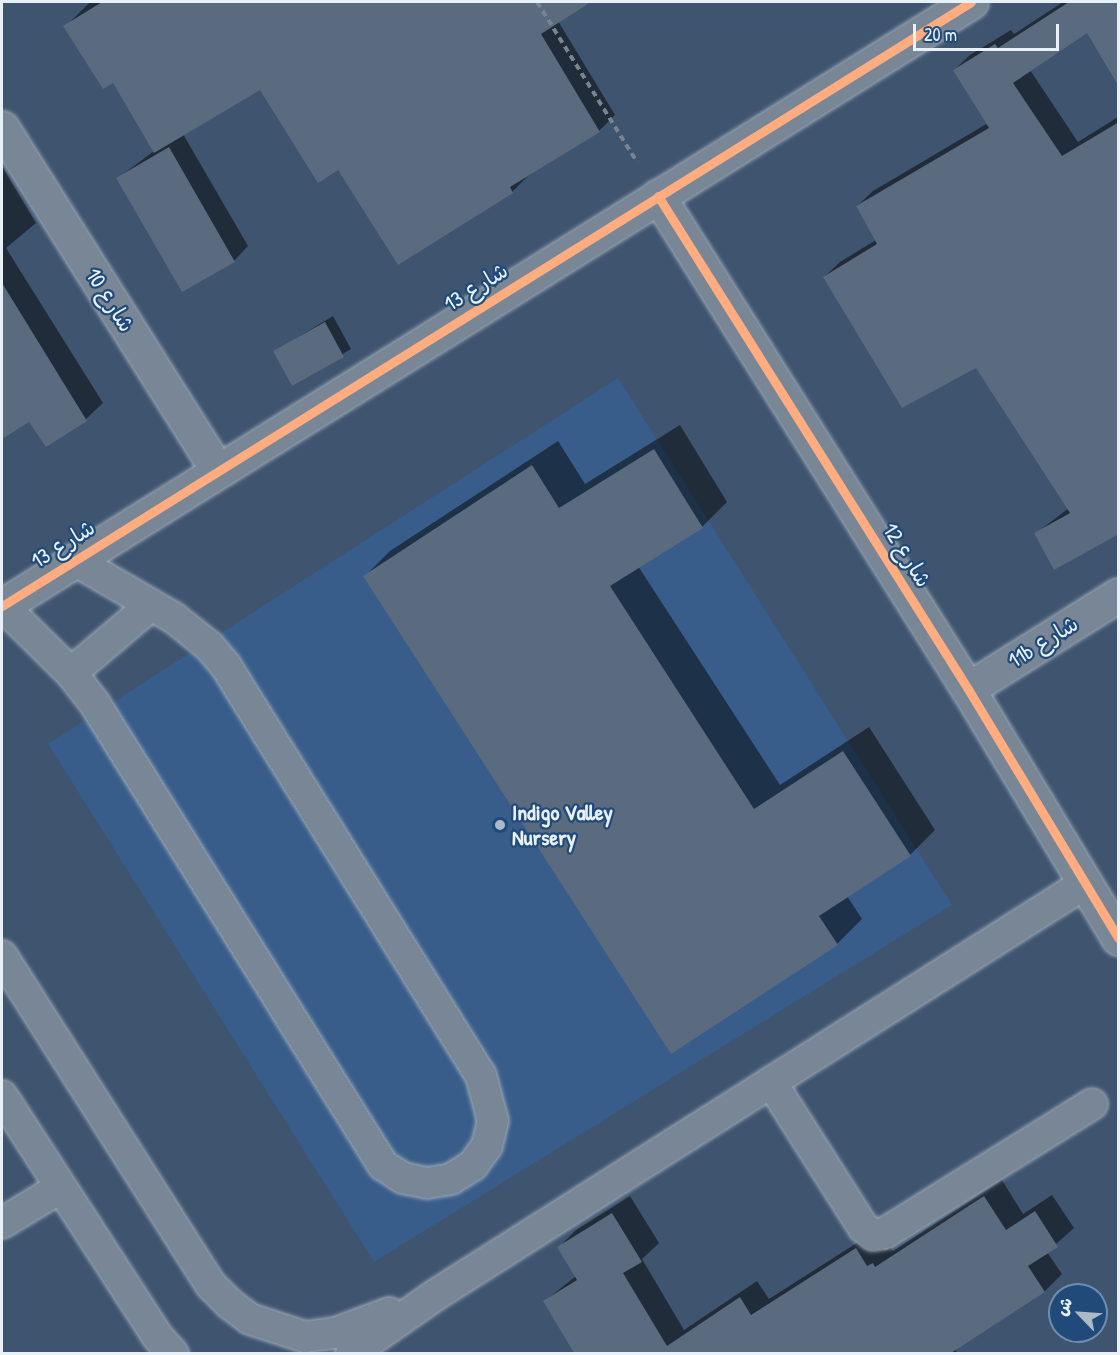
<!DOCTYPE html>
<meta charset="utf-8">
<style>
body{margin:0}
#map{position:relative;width:1120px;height:1355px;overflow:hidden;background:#3e546f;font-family:"Patrick Hand","Playpen Sans Arabic",sans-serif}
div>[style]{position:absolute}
.built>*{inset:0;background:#385d8a}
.shadow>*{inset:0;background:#0007}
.building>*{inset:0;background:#5a6a7f}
.path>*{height:4px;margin-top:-2px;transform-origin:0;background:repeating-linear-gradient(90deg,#798492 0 6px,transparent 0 10.5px)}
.roads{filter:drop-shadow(0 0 2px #9eaab8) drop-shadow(0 0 2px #9eaab8)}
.service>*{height:30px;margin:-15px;padding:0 15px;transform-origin:15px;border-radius:15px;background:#798695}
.minor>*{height:33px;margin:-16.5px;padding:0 16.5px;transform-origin:16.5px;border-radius:16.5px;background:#798695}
.cycleway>*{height:9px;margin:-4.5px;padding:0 4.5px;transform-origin:4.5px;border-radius:4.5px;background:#ffac80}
.dots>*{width:16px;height:16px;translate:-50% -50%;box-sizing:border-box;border:3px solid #1f4a7a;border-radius:50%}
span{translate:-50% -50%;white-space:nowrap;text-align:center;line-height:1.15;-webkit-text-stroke:4.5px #1f4a7a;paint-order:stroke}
.street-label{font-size:22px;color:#e8f1f8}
.poi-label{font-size:22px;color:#e8f1f8;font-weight:700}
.left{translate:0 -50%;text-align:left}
.frame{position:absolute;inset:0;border:3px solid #e8f1f8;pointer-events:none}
.north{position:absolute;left:1048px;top:1283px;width:60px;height:60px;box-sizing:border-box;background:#1f4a7a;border:2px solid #6f8dac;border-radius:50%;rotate:295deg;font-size:16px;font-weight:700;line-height:24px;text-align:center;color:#e8f1f8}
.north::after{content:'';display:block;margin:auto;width:21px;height:27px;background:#acbac8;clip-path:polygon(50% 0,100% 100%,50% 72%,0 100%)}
.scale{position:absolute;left:913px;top:24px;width:146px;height:27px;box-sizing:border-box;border:3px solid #e8f1f8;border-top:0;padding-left:8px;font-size:18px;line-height:21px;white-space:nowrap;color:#e8f1f8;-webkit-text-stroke:4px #1f4a7a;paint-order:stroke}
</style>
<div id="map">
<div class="built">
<i style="clip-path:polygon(618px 378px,952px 905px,374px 1262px,48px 744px)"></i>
</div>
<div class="shadow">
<i style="clip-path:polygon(90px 2px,588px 2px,558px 21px,615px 115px,599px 131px,528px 176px,512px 192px,338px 168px,260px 88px,183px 134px,248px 246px,234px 261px,118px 178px,154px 151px,114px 81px,65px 27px)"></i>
<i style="clip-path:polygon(1063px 2px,1118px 2px,1118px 84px,1088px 31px,1030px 70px,1078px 142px,1118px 117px,1118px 532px,1036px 533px,1069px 508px,977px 366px,824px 277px,840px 262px,876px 240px,857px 206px,873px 191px,988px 123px,954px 70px,970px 55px,1011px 30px,1014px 34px)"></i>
<i style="clip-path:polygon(2px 166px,36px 223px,6px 248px,103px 403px,86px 419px,46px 445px,30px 420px,2px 437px)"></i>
<i style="clip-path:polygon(333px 316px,351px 349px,293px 384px,275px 351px)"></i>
<i style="clip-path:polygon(680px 425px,727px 502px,702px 527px,638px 566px,780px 785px,869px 727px,935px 830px,910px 855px,847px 896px,862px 919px,837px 944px,365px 576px,390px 551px,558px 441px,585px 484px)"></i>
<i style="clip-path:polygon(1002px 1180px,1023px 1214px,1052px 1195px,1074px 1228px,1047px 1252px,1062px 1274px,1045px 1291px,955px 1349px,958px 1354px,576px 1354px,545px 1301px,576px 1276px,559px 1247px,576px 1230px,630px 1196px,659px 1243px,642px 1259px,684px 1330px,757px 1281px,769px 1299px,874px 1232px,885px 1251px,890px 1247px,893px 1251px)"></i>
</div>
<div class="building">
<i style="clip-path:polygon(102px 2px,591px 2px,541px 34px,600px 132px,510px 187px,513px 193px,398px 265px,338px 170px,318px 183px,260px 90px,154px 153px,113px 83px,103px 89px,63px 26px)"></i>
<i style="clip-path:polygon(1069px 2px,1119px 2px,1119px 87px,1087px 33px,1013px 83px,1062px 156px,1119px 122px,1119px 534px,1054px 570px,1034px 533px,1070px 513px,976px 368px,902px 408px,823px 277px,877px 244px,856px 206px,989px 128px,953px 70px,995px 44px,998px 48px)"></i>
<i style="clip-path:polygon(169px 147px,235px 262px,182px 292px,116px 178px)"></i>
<i style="clip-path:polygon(2px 283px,87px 421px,46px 447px,29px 422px,2px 439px)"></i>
<i style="clip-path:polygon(325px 322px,344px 357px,292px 386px,273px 351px)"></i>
<i style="clip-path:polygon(654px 449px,703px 528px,610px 586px,754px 809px,843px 751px,911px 856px,819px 916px,838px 945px,671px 1054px,363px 576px,532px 465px,559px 508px)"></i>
<i style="clip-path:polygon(984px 1196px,1006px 1230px,1035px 1211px,1058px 1247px,1028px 1266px,1045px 1292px,951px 1353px,574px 1353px,543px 1301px,577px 1280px,557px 1247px,612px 1213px,642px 1262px,623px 1273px,667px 1346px,740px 1297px,751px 1315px,856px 1248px,867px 1266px,873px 1263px,875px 1267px)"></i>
</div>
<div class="path">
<i style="left:537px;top:2px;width:189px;rotate:58deg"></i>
</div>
<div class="roads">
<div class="service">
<i style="left:2px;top:605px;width:97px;rotate:44.6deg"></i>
<i style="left:71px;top:673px;width:39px;rotate:52deg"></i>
<i style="left:95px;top:704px;width:544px;rotate:58.01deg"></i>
<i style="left:383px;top:1165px;width:24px;rotate:33deg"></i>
<i style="left:403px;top:1178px;width:25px;rotate:12deg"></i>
<i style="left:427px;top:1183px;width:24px;rotate:-9deg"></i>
<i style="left:451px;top:1179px;width:26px;rotate:-32deg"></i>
<i style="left:473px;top:1165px;width:24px;rotate:-54deg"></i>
<i style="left:487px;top:1146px;width:26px;rotate:-77deg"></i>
<i style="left:493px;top:1121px;width:47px;rotate:-104.9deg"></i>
<i style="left:481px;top:1076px;width:483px;rotate:-121.9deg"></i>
<i style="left:226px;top:666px;width:26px;rotate:-130deg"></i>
<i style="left:209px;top:646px;width:45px;rotate:-141.3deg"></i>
<i style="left:174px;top:618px;width:116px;rotate:-149.9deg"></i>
<i style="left:71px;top:673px;width:104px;rotate:-40.3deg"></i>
<i style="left:2px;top:956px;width:390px;rotate:57.6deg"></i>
<i style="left:211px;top:1285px;width:27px;rotate:45deg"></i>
<i style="left:230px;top:1304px;width:25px;rotate:37deg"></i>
<i style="left:250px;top:1319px;width:58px;rotate:18.1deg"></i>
<i style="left:305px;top:1337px;width:30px;rotate:-8deg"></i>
<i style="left:335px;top:1333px;width:58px;rotate:-20.3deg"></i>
<i style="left:771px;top:1082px;width:172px;rotate:57.6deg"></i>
<i style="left:863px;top:1227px;width:13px;rotate:39deg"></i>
<i style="left:873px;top:1235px;width:12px;rotate:-9deg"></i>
<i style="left:885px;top:1233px;width:244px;rotate:-31.9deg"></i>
<i style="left:2px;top:1096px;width:286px;rotate:57.1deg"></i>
<i style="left:157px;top:1336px;width:24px;rotate:48deg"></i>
<i style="left:2px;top:1223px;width:68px;rotate:-31.1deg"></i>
<i style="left:351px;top:1354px;width:105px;rotate:-34.9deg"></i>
<i style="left:437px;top:1294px;width:766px;rotate:-32.36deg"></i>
</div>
<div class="minor">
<i style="left:2px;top:128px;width:405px;rotate:57.8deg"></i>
<i style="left:658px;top:196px;width:582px;rotate:57.84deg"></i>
<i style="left:968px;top:689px;width:291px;rotate:58.9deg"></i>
<i style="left:2px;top:606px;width:1142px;rotate:-31.94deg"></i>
<i style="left:968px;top:689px;width:177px;rotate:-32.1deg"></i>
</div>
</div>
<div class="cycleway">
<i style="left:658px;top:196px;width:582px;rotate:57.84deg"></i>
<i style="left:968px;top:689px;width:291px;rotate:58.9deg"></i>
<i style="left:2px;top:606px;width:1142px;rotate:-31.94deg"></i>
</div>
<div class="dots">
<i style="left:500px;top:825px;background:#acbac8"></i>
</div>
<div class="street-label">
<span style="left:476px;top:287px;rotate:-32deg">شارع 13</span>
<span style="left:110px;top:300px;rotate:58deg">شارع 10</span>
<span style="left:63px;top:544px;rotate:-32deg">شارع 13</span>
<span style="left:907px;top:555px;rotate:58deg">شارع 12</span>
<span style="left:1043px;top:642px;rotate:-32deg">11b شارع</span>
</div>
<div class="poi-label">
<span class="left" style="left:512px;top:825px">Indigo Valley<br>Nursery</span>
</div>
<div class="frame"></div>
<div class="north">ش</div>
<div class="scale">20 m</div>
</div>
